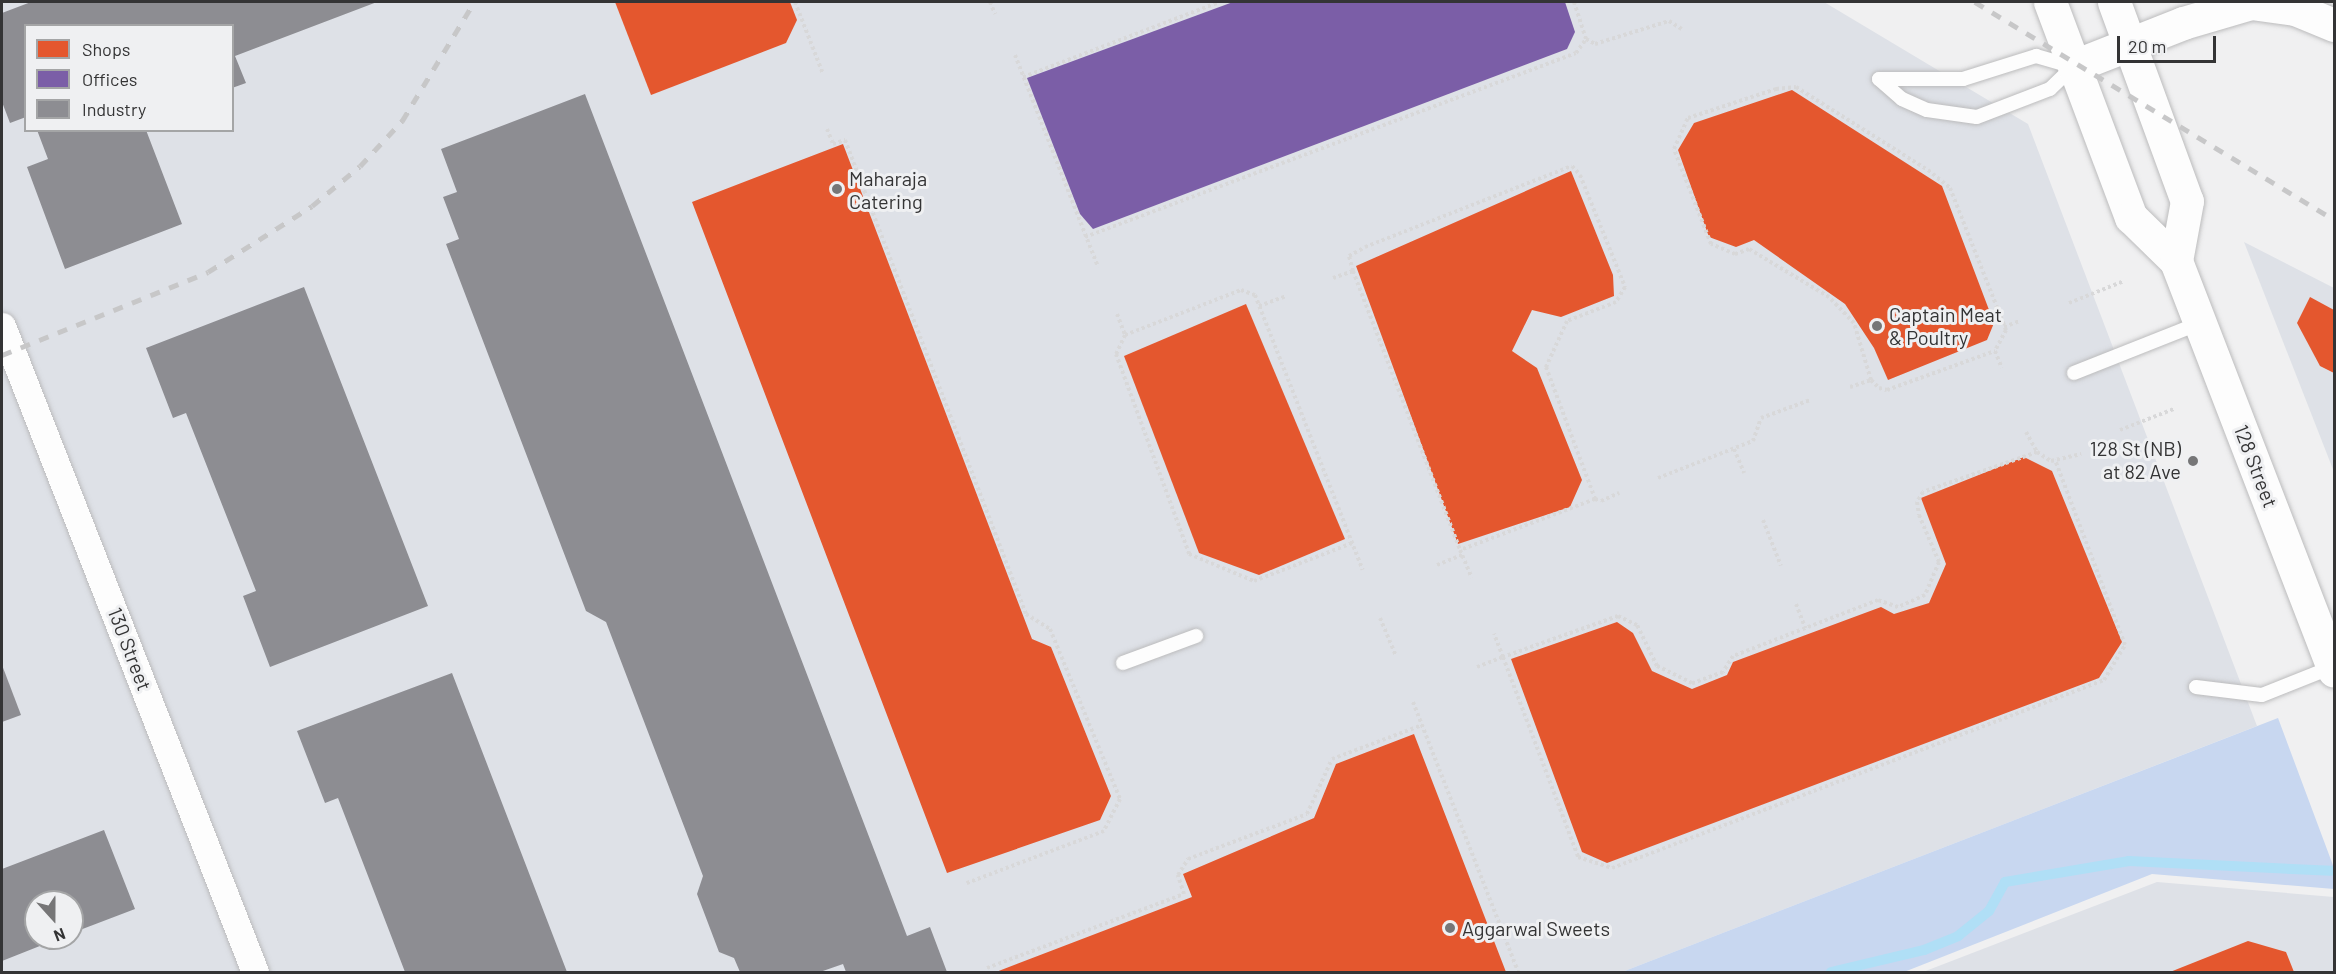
<!DOCTYPE html>
<style>
body{margin:0}
#map{position:relative;width:2336px;height:974px;overflow:hidden;background:#f0f0f1;font-family:Barlow,sans-serif}
div>[style]{position:absolute}
.built>*{inset:0;background:#dee1e7}
.green>*{inset:0;background:#c8d7f0}
.shops>*{inset:0;background:#e4572e}
.offices>*{inset:0;background:#7b5ea7}
.industry>*{inset:0;background:#8d8d92}
.stream>*{height:10px;margin:-5px;padding:0 5px;transform-origin:5px;border-radius:5px;background:#b0dff6}
.path>*{height:4px;margin-top:-2px;transform-origin:0;background:repeating-linear-gradient(90deg,#d8d8d9 0 3px,transparent 0 6px)}
.roads{filter:drop-shadow(0 0 2px #bcbcbd) drop-shadow(0 0 2px #bcbcbd)}
.lane>*{height:14px;margin:-7px;padding:0 7px;transform-origin:7px;border-radius:7px;background:#fdfdfd}
.street>*{height:27px;margin:-13.5px;padding:0 13.5px;transform-origin:13.5px;border-radius:13.5px;background:#fdfdfd}
.secondary>*{height:33px;margin:-16.5px;padding:0 16.5px;transform-origin:16.5px;border-radius:16.5px;background:#fdfdfd}
.rail>*{height:4.5px;margin-top:-2.25px;transform-origin:0;background:repeating-linear-gradient(90deg,#c7c7c8 0 10px,transparent 0 20px)}
.dots>*{width:16px;height:16px;translate:-50% -50%;box-sizing:border-box;border:3px solid #eff0f2;border-radius:50%}
span{translate:-50% -50%;white-space:nowrap;text-align:center;line-height:1.15;-webkit-text-stroke:6px #eff0f2;paint-order:stroke}
.poi-label{font-size:20px;color:#343435}
.left{translate:0 -50%;text-align:left}
.right{translate:-100% -50%;text-align:right}
.street-label{font-size:20px;color:#343435}
.frame{position:absolute;inset:0;border:3px solid #343435;pointer-events:none}
.legend{position:absolute;left:24px;top:24px;width:210px;height:108px;box-sizing:border-box;background:#eff0f2;border:2px solid #a4a5a6;margin:0;padding:8px 10px;list-style:none;font-size:18px;color:#343435}
.legend li{display:flex;align-items:center;gap:12px;height:30px}
.legend b{width:30px;border:2px solid #a4a5a6}
.north{position:absolute;left:24px;top:890px;width:60px;height:60px;box-sizing:border-box;background:#eff0f2;border:2px solid #a4a5a6;border-radius:50%;rotate:159deg;font-size:16px;font-weight:700;line-height:24px;text-align:center;color:#343435}
.north::after{content:'';display:block;margin:auto;width:21px;height:27px;background:#767677;clip-path:polygon(50% 0,100% 100%,50% 72%,0 100%)}
.scale{position:absolute;left:2117px;top:36px;width:99px;height:27px;box-sizing:border-box;border:3px solid #343435;border-top:0;padding-left:8px;font-size:18px;line-height:21px;white-space:nowrap;color:#343435;-webkit-text-stroke:4px #eff0f2;paint-order:stroke}
</style>
<div id="map">
<div class="built">
<i style="clip-path:polygon(evenodd,2px 2px,1824px 2px,2028px 124px,2257px 726px,1622px 972px,2px 972px,2px 2px,26px 26px,232px 26px,232px 130px,26px 130px,26px 26px,2px 2px,36px 902px,72px 902px,72px 938px,36px 938px,36px 902px)"></i>
<i style="clip-path:polygon(2244px 242px,2334px 288px,2334px 472px)"></i>
<i style="clip-path:polygon(2157px 882px,2334px 897px,2334px 972px,1923px 972px)"></i>
</div>
<div class="green">
<i style="clip-path:polygon(2278px 718px,2334px 868px,2334px 889px,2152px 874px,1904px 972px,1622px 972px)"></i>
</div>
<div class="shops">
<i style="clip-path:polygon(615px 2px,790px 2px,797px 20px,786px 43px,651px 95px)"></i>
<i style="clip-path:polygon(1792px 90px,1942px 186px,1994px 323px,1987px 340px,1888px 380px,1874px 348px,1845px 304px,1754px 240px,1736px 247px,1709px 237px,1678px 150px,1694px 123px)"></i>
<i style="clip-path:polygon(843px 144px,1032px 639px,1051px 647px,1111px 796px,1100px 820px,947px 873px,692px 202px)"></i>
<i style="clip-path:polygon(1571px 171px,1613px 275px,1614px 296px,1561px 317px,1532px 310px,1512px 351px,1537px 368px,1582px 480px,1570px 507px,1458px 544px,1356px 266px)"></i>
<i style="clip-path:polygon(2310px 297px,2334px 310px,2334px 373px,2320px 366px,2297px 323px)"></i>
<i style="clip-path:polygon(1246px 304px,1345px 539px,1259px 575px,1199px 553px,1124px 356px)"></i>
<i style="clip-path:polygon(2024px 457px,2052px 471px,2122px 642px,2099px 678px,1607px 863px,1582px 852px,1511px 659px,1617px 622px,1633px 633px,1652px 671px,1692px 689px,1727px 675px,1733px 662px,1881px 607px,1894px 614px,1929px 603px,1946px 564px,1921px 498px)"></i>
<i style="clip-path:polygon(1414px 734px,1506px 972px,996px 972px,1192px 897px,1183px 874px,1314px 818px,1336px 764px)"></i>
<i style="clip-path:polygon(2248px 941px,2286px 952px,2294px 972px,2170px 972px)"></i>
</div>
<div class="offices">
<i style="clip-path:polygon(1233px 2px,1565px 2px,1575px 32px,1567px 49px,1093px 229px,1080px 214px,1027px 78px)"></i>
</div>
<div class="industry">
<i style="clip-path:polygon(31px 2px,377px 2px,235px 56px,246px 83px,232px 88px,232px 26px,26px 26px,26px 117px,10px 123px,2px 102px,2px 13px)"></i>
<i style="clip-path:polygon(585px 94px,907px 936px,930px 927px,947px 972px,846px 972px,843px 964px,820px 972px,740px 972px,734px 958px,719px 952px,697px 894px,703px 876px,606px 622px,586px 611px,446px 244px,459px 239px,443px 197px,457px 192px,441px 149px)"></i>
<i style="clip-path:polygon(37px 130px,146px 130px,182px 224px,65px 269px,27px 167px,48px 159px)"></i>
<i style="clip-path:polygon(304px 287px,428px 606px,270px 667px,243px 596px,256px 591px,186px 413px,173px 418px,146px 348px)"></i>
<i style="clip-path:polygon(2px 665px,21px 715px,2px 722px)"></i>
<i style="clip-path:polygon(452px 673px,567px 972px,405px 972px,338px 798px,325px 803px,297px 731px)"></i>
<i style="clip-path:polygon(104px 830px,135px 909px,72px 933px,72px 902px,36px 902px,36px 938px,60px 938px,2px 961px,2px 869px)"></i>
</div>
<div class="stream">
<i style="left:1831px;top:972px;width:96px;rotate:-13.3deg"></i>
<i style="left:1924px;top:950px;width:37px;rotate:-22deg"></i>
<i style="left:1958px;top:936px;width:40px;rotate:-39deg"></i>
<i style="left:1989px;top:911px;width:33px;rotate:-61deg"></i>
<i style="left:2005px;top:882px;width:126px;rotate:-9.6deg"></i>
<i style="left:2129px;top:861px;width:202px;rotate:2.8deg"></i>
</div>
<div class="path">
<i style="left:795px;top:2px;width:77px;rotate:68.7deg"></i>
<i style="left:990px;top:2px;width:13px;rotate:67deg"></i>
<i style="left:1586px;top:39px;width:10px;rotate:29deg"></i>
<i style="left:1595px;top:44px;width:77px;rotate:-17.3deg"></i>
<i style="left:1669px;top:21px;width:15px;rotate:32deg"></i>
<i style="left:1015px;top:55px;width:228px;rotate:68.6deg"></i>
<i style="left:1023px;top:77px;width:210px;rotate:-20.9deg"></i>
<i style="left:827px;top:129px;width:16px;rotate:68deg"></i>
<i style="left:833px;top:144px;width:13px;rotate:-18deg"></i>
<i style="left:845px;top:140px;width:507px;rotate:69.1deg"></i>
<i style="left:1026px;top:614px;width:28px;rotate:32deg"></i>
<i style="left:1050px;top:629px;width:184px;rotate:67.6deg"></i>
<i style="left:1120px;top:799px;width:36px;rotate:117deg"></i>
<i style="left:1104px;top:831px;width:147px;rotate:159.2deg"></i>
<i style="left:1085px;top:237px;width:524px;rotate:-20.54deg"></i>
<i style="left:1576px;top:53px;width:17px;rotate:-54deg"></i>
<i style="left:1586px;top:39px;width:39px;rotate:-108deg"></i>
<i style="left:1353px;top:271px;width:299px;rotate:69deg"></i>
<i style="left:1333px;top:278px;width:21px;rotate:-19deg"></i>
<i style="left:1353px;top:271px;width:16px;rotate:-105deg"></i>
<i style="left:1349px;top:256px;width:18px;rotate:-29deg"></i>
<i style="left:1365px;top:247px;width:222px;rotate:-21.4deg"></i>
<i style="left:1572px;top:166px;width:12px;rotate:48deg"></i>
<i style="left:1580px;top:175px;width:121px;rotate:68.1deg"></i>
<i style="left:1625px;top:287px;width:17px;rotate:121deg"></i>
<i style="left:1616px;top:302px;width:53px;rotate:158.8deg"></i>
<i style="left:1567px;top:321px;width:51px;rotate:114.5deg"></i>
<i style="left:1546px;top:367px;width:141px;rotate:69.6deg"></i>
<i style="left:1595px;top:499px;width:144px;rotate:159.3deg"></i>
<i style="left:1460px;top:550px;width:30px;rotate:67deg"></i>
<i style="left:2069px;top:303px;width:59px;rotate:-21.8deg"></i>
<i style="left:1259px;top:306px;width:29px;rotate:-20deg"></i>
<i style="left:1117px;top:314px;width:22px;rotate:69deg"></i>
<i style="left:1125px;top:335px;width:124px;rotate:-21.2deg"></i>
<i style="left:1241px;top:290px;width:15px;rotate:20deg"></i>
<i style="left:1255px;top:295px;width:295px;rotate:68.6deg"></i>
<i style="left:2004px;top:327px;width:17px;rotate:-21deg"></i>
<i style="left:1125px;top:335px;width:21px;rotate:115deg"></i>
<i style="left:1116px;top:354px;width:213px;rotate:69.9deg"></i>
<i style="left:1189px;top:554px;width:70px;rotate:22.6deg"></i>
<i style="left:1254px;top:581px;width:105px;rotate:-21.2deg"></i>
<i style="left:1871px;top:380px;width:59px;rotate:-106.6deg"></i>
<i style="left:1854px;top:323px;width:36px;rotate:-134deg"></i>
<i style="left:1829px;top:297px;width:93px;rotate:-149deg"></i>
<i style="left:1749px;top:249px;width:15px;rotate:160deg"></i>
<i style="left:1735px;top:254px;width:26px;rotate:-157deg"></i>
<i style="left:1711px;top:244px;width:102px;rotate:-111.3deg"></i>
<i style="left:1674px;top:149px;width:34px;rotate:-66deg"></i>
<i style="left:1688px;top:118px;width:93px;rotate:-18.2deg"></i>
<i style="left:1776px;top:89px;width:20px;rotate:-6deg"></i>
<i style="left:1796px;top:87px;width:156px;rotate:32.2deg"></i>
<i style="left:1928px;top:170px;width:28px;rotate:39deg"></i>
<i style="left:1950px;top:188px;width:153px;rotate:68.5deg"></i>
<i style="left:2006px;top:330px;width:24px;rotate:118deg"></i>
<i style="left:1995px;top:351px;width:18px;rotate:68deg"></i>
<i style="left:1850px;top:387px;width:22px;rotate:-18deg"></i>
<i style="left:1871px;top:380px;width:11px;rotate:45deg"></i>
<i style="left:1879px;top:388px;width:8px;rotate:14deg"></i>
<i style="left:1887px;top:390px;width:115px;rotate:-19.9deg"></i>
<i style="left:2120px;top:430px;width:58px;rotate:-21.3deg"></i>
<i style="left:2026px;top:432px;width:23px;rotate:61deg"></i>
<i style="left:2037px;top:452px;width:17px;rotate:33deg"></i>
<i style="left:2051px;top:461px;width:31px;rotate:-13deg"></i>
<i style="left:1734px;top:449px;width:26px;rotate:67deg"></i>
<i style="left:2037px;top:452px;width:121px;rotate:160.7deg"></i>
<i style="left:1923px;top:492px;width:12px;rotate:121deg"></i>
<i style="left:1917px;top:502px;width:13px;rotate:81deg"></i>
<i style="left:1919px;top:515px;width:51px;rotate:66.9deg"></i>
<i style="left:1939px;top:562px;width:36px;rotate:113deg"></i>
<i style="left:1925px;top:595px;width:30px;rotate:156deg"></i>
<i style="left:1898px;top:607px;width:21px;rotate:-161deg"></i>
<i style="left:1878px;top:600px;width:155px;rotate:158.9deg"></i>
<i style="left:1733px;top:656px;width:19px;rotate:122deg"></i>
<i style="left:1723px;top:672px;width:33px;rotate:160deg"></i>
<i style="left:1692px;top:683px;width:39px;rotate:-154deg"></i>
<i style="left:1657px;top:666px;width:46px;rotate:-116deg"></i>
<i style="left:1637px;top:625px;width:21px;rotate:-155deg"></i>
<i style="left:1618px;top:616px;width:122px;rotate:160.4deg"></i>
<i style="left:1503px;top:657px;width:214px;rotate:69.4deg"></i>
<i style="left:1578px;top:857px;width:36px;rotate:18deg"></i>
<i style="left:1612px;top:868px;width:527px;rotate:-20.91deg"></i>
<i style="left:2104px;top:680px;width:41px;rotate:-59deg"></i>
<i style="left:2125px;top:645px;width:198px;rotate:-110.7deg"></i>
<i style="left:1658px;top:478px;width:102px;rotate:-21.3deg"></i>
<i style="left:1753px;top:441px;width:24px;rotate:-71deg"></i>
<i style="left:1761px;top:418px;width:52px;rotate:-20.2deg"></i>
<i style="left:1595px;top:499px;width:6px;rotate:18deg"></i>
<i style="left:1601px;top:501px;width:20px;rotate:-24deg"></i>
<i style="left:1763px;top:520px;width:49px;rotate:68.6deg"></i>
<i style="left:1437px;top:565px;width:27px;rotate:-22deg"></i>
<i style="left:1796px;top:604px;width:26px;rotate:69deg"></i>
<i style="left:1380px;top:618px;width:41px;rotate:67.2deg"></i>
<i style="left:1477px;top:667px;width:28px;rotate:-21deg"></i>
<i style="left:1503px;top:657px;width:25px;rotate:-111deg"></i>
<i style="left:1413px;top:702px;width:290px;rotate:68.7deg"></i>
<i style="left:987px;top:968px;width:210px;rotate:-20.6deg"></i>
<i style="left:1184px;top:894px;width:20px;rotate:-108deg"></i>
<i style="left:1178px;top:875px;width:19px;rotate:-58deg"></i>
<i style="left:1188px;top:859px;width:127px;rotate:-20.7deg"></i>
<i style="left:1307px;top:814px;width:60px;rotate:-65.6deg"></i>
<i style="left:1332px;top:759px;width:96px;rotate:-20.7deg"></i>
</div>
<div class="roads">
<div class="lane">
<i style="left:1879px;top:79px;width:30px;rotate:41deg"></i>
<i style="left:1902px;top:99px;width:27px;rotate:24deg"></i>
<i style="left:1927px;top:110px;width:50px;rotate:8deg"></i>
<i style="left:1977px;top:117px;width:78px;rotate:-21deg"></i>
<i style="left:2050px;top:89px;width:33px;rotate:-44deg"></i>
<i style="left:1879px;top:79px;width:84px"></i>
<i style="left:1963px;top:79px;width:77px;rotate:-17.5deg"></i>
<i style="left:2036px;top:56px;width:37px;rotate:16deg"></i>
<i style="left:2074px;top:373px;width:136px;rotate:-21.6deg"></i>
<i style="left:1123px;top:663px;width:78px;rotate:-20.3deg"></i>
<i style="left:2196px;top:687px;width:66px;rotate:6.9deg"></i>
<i style="left:2262px;top:695px;width:75px;rotate:-21.8deg"></i>
</div>
<div class="street">
<i style="left:2px;top:326px;width:694px;rotate:68.61deg"></i>
</div>
<div class="secondary">
<i style="left:2050px;top:2px;width:230px;rotate:69.4deg"></i>
<i style="left:2131px;top:217px;width:63px;rotate:44.4deg"></i>
<i style="left:2176px;top:261px;width:439px;rotate:68.9deg"></i>
<i style="left:2114px;top:2px;width:212px;rotate:69.9deg"></i>
<i style="left:2187px;top:201px;width:61px;rotate:100.4deg"></i>
<i style="left:2074px;top:66px;width:117px;rotate:-21.5deg"></i>
<i style="left:2183px;top:23px;width:71px;rotate:-16.4deg"></i>
<i style="left:2251px;top:3px;width:44px;rotate:7.8deg"></i>
<i style="left:2295px;top:9px;width:42px;rotate:22.3deg"></i>
</div>
</div>
<div class="rail">
<i style="left:1975px;top:2px;width:419px;rotate:31.2deg"></i>
<i style="left:2px;top:355px;width:222px;rotate:-21.9deg"></i>
<i style="left:208px;top:272px;width:123px;rotate:-32.4deg"></i>
<i style="left:312px;top:206px;width:62px;rotate:-39.8deg"></i>
<i style="left:360px;top:166px;width:62px;rotate:-47deg"></i>
<i style="left:402px;top:121px;width:139px;rotate:-58.8deg"></i>
</div>
<div class="dots">
<i style="left:837px;top:189px;background:#767677"></i>
<i style="left:1877px;top:326px;background:#767677"></i>
<i style="left:2193px;top:461px;background:#767677"></i>
<i style="left:1450px;top:928px;background:#767677"></i>
</div>
<div class="poi-label">
<span class="left" style="left:849px;top:190px">Maharaja<br>Catering</span>
<span class="left" style="left:1889px;top:326px">Captain Meat<br>&amp; Poultry</span>
<span class="right" style="left:2181px;top:460px">128 St (NB)<br>at 82 Ave</span>
<span class="left" style="left:1462px;top:928px">Aggarwal Sweets</span>
</div>
<div class="street-label">
<span style="left:2256px;top:466px;rotate:69deg">128 Street</span>
<span style="left:130px;top:649px;rotate:69deg">130 Street</span>
</div>
<div class="frame"></div>
<ul class="legend">
<li><b style="height:16px;background:#e4572e"></b>Shops</li>
<li><b style="height:16px;background:#7b5ea7"></b>Offices</li>
<li><b style="height:16px;background:#8d8d92"></b>Industry</li>
</ul>
<div class="north">N</div>
<div class="scale">20 m</div>
</div>
